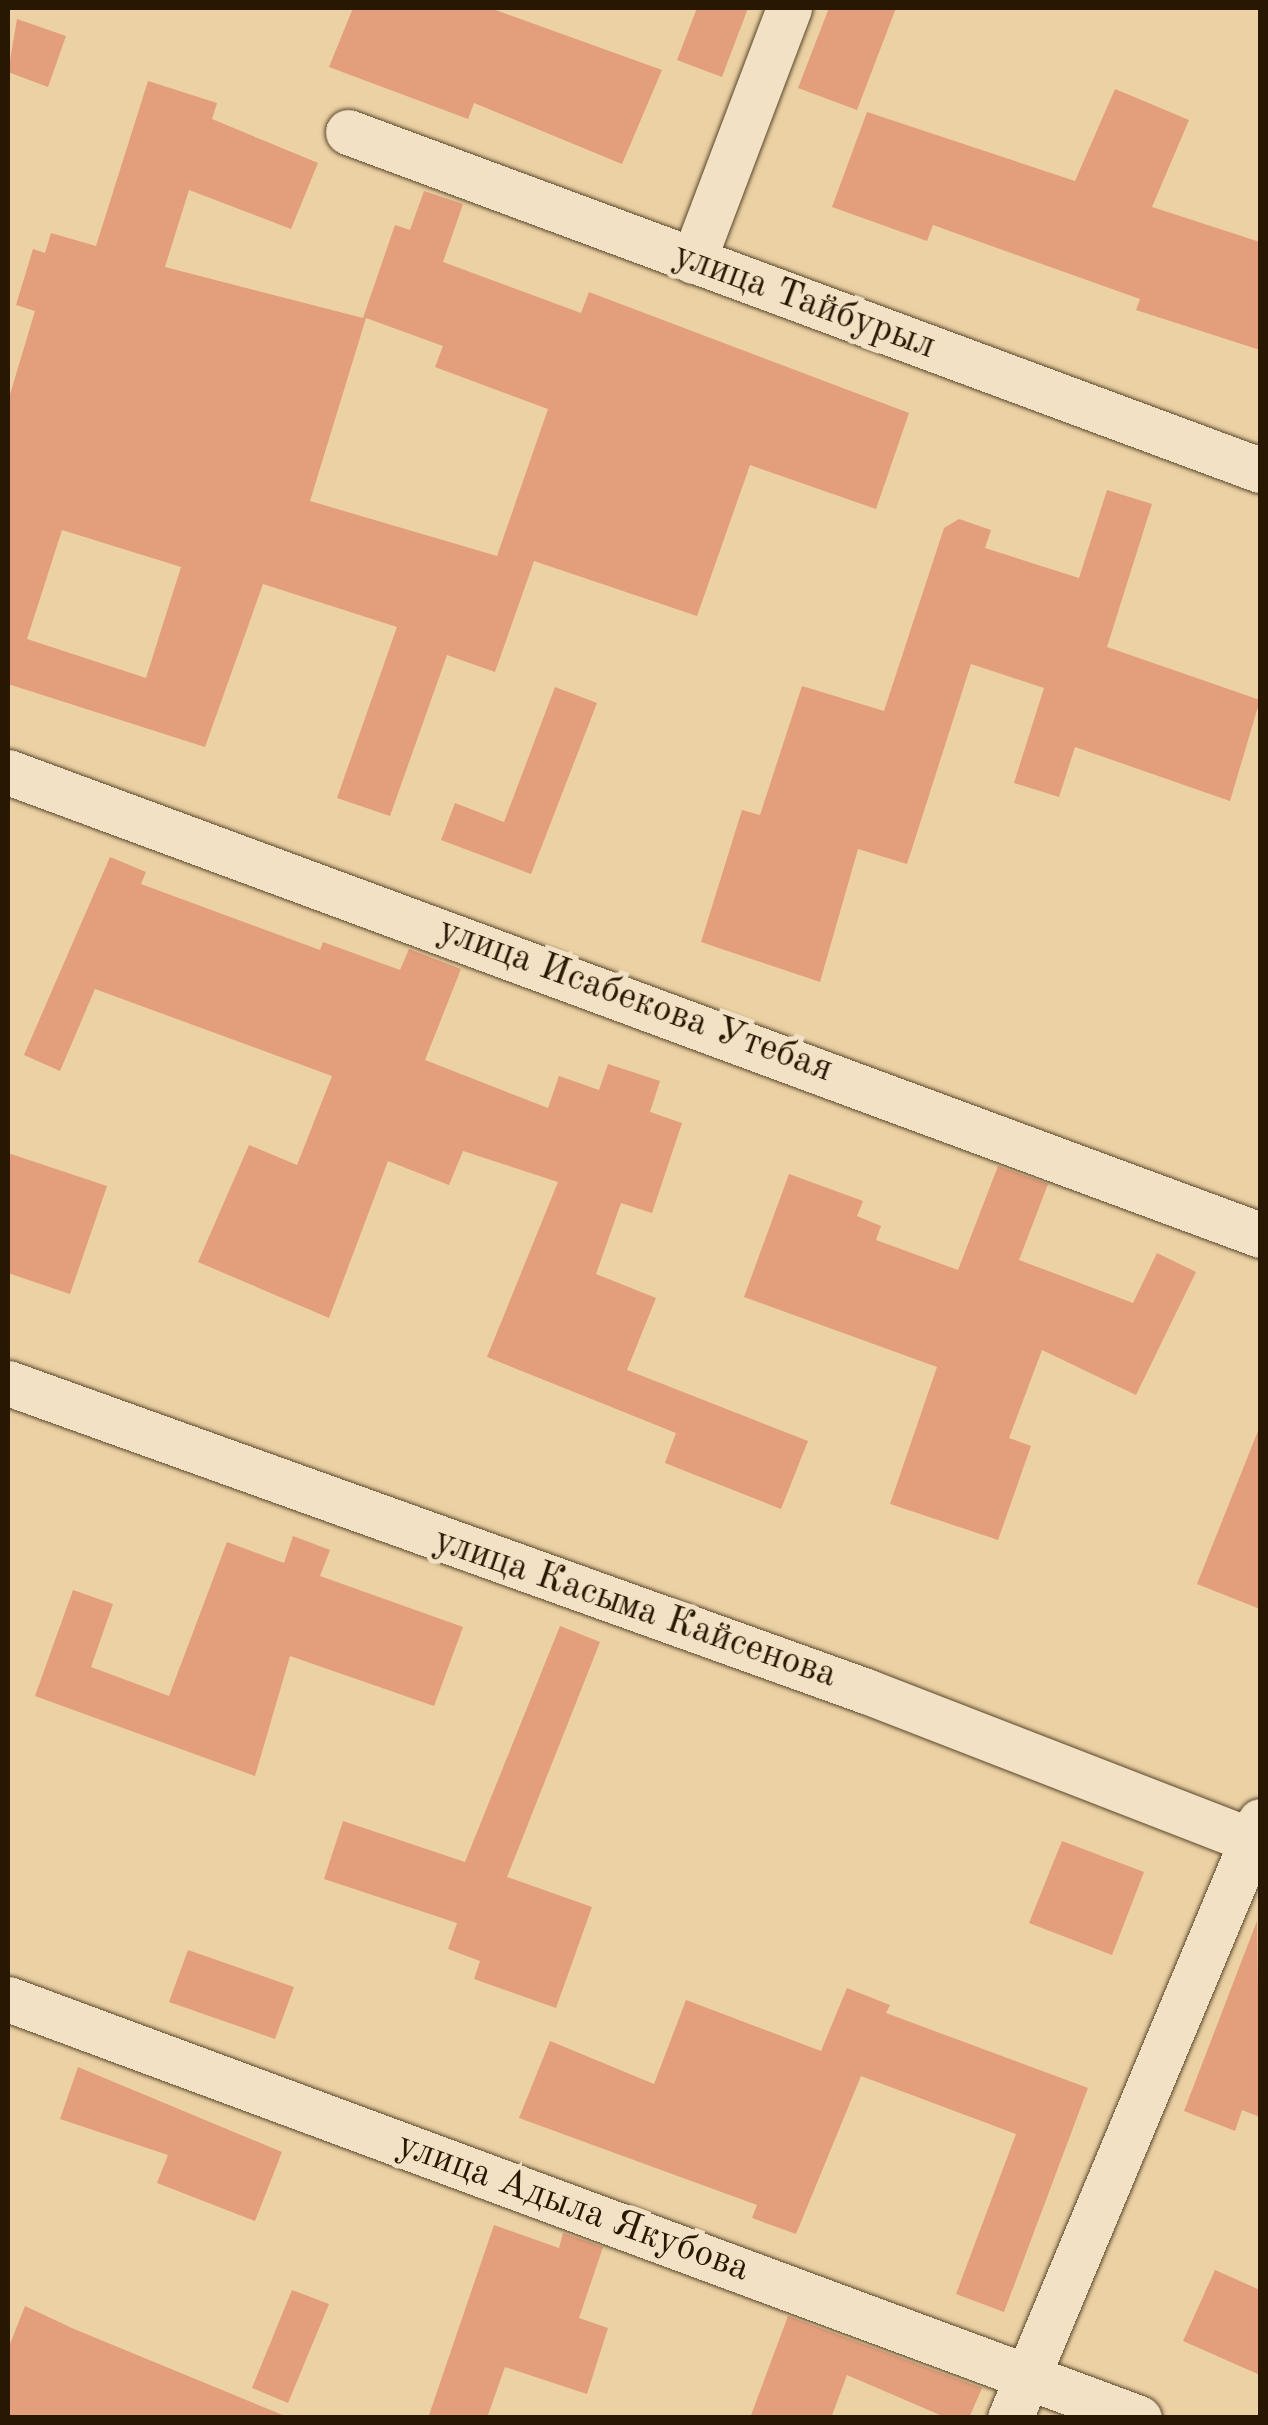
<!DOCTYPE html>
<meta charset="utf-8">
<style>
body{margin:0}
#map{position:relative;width:1268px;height:2425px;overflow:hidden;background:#ebd1a4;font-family:"Old Standard TT",serif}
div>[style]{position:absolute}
.building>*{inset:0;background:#e39e7c}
.roads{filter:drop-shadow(0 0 2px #59462a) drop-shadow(0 0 2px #59462a)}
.street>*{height:45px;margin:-22.5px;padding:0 22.5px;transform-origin:22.5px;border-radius:22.5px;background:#f2e1c4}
span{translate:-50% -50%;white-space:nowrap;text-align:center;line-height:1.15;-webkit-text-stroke:10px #f2e1c4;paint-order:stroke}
.street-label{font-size:38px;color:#281701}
.frame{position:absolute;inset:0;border:10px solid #281701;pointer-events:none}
</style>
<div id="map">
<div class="building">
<i style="clip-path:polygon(353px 8px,490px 8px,662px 70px,622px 164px,474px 103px,468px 119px,329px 67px)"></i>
<i style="clip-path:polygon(697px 8px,748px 8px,722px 77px,677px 60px)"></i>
<i style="clip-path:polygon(829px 8px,896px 8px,857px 110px,798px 88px)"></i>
<i style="clip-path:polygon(17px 19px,66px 36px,48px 87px,8px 72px)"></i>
<i style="clip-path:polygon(evenodd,148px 81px,217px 103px,212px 119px,318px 163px,291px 229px,189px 190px,165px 267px,363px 318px,395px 225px,410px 230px,424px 191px,463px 204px,443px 262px,581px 313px,589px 292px,909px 413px,876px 509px,750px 465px,697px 616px,534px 561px,495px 672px,447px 655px,390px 816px,337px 798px,397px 627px,263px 584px,205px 747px,8px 684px,8px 401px,35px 311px,16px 305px,33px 249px,45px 253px,51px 233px,96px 246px,148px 81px,366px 318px,443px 346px,435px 367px,548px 409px,497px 556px,310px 501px,366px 318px,148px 81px,62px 530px,181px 567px,146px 678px,27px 639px,62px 530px)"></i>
<i style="clip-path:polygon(1115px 89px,1189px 120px,1152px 207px,1260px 242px,1260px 350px,1136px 310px,1140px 299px,933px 225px,927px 241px,832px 207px,867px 112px,1075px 181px)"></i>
<i style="clip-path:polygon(1107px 490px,1152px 504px,1107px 647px,1260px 700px,1230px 801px,1075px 747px,1059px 797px,1014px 783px,1044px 688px,971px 664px,907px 864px,858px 849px,820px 982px,701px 942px,742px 810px,760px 815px,802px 686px,884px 711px,944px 528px,959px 519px,991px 530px,985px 548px,1079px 578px)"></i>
<i style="clip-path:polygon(555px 687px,597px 703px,531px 874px,441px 840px,455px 803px,504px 822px)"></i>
<i style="clip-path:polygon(110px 857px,146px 872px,141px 884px,320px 950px,323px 942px,400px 970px,409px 949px,461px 969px,425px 1060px,548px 1108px,559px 1076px,599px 1090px,608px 1064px,660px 1081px,650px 1112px,682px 1123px,652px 1213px,621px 1203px,596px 1274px,656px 1298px,627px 1370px,808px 1441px,781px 1509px,665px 1463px,676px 1433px,487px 1357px,558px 1182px,463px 1151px,449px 1185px,388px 1161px,329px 1318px,198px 1262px,249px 1145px,297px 1165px,332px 1076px,95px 989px,60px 1071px,24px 1055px)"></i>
<i style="clip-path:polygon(8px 1153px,107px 1186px,70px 1294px,8px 1273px)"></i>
<i style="clip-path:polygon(998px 1166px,1048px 1184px,1019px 1260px,1133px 1303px,1157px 1253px,1196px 1272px,1136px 1395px,1042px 1350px,1009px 1438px,1031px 1446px,998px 1540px,890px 1504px,937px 1367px,744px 1297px,789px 1174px,863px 1201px,857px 1216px,881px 1226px,876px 1240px,958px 1270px)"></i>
<i style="clip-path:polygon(1258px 1431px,1260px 1431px,1260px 1609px,1197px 1584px)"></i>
<i style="clip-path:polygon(293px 1536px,330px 1550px,320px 1576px,463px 1627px,434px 1706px,290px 1656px,255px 1776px,35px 1696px,73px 1590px,113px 1604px,91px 1667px,169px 1696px,227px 1542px,284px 1563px)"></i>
<i style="clip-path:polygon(560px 1626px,600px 1642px,507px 1877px,592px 1907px,556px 2008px,474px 1979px,480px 1961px,448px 1949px,457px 1923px,324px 1879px,343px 1821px,465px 1862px)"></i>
<i style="clip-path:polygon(1062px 1841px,1144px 1872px,1112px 1955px,1029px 1923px)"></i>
<i style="clip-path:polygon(1257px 1921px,1260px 2117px,1242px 2110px,1235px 2131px,1184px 2111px)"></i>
<i style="clip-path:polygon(188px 1950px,294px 1987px,275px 2039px,169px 2002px)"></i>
<i style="clip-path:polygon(847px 1988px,890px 2005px,886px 2013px,1088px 2088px,1004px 2312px,956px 2294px,1016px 2134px,861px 2076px,796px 2234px,752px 2218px,757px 2205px,519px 2118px,550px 2041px,654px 2084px,686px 2000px,821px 2051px)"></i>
<i style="clip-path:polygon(78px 2067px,282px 2152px,255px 2221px,157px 2183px,168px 2155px,60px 2119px)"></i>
<i style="clip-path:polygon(494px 2225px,559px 2248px,563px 2233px,603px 2247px,579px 2318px,608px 2328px,587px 2394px,505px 2367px,487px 2418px,428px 2418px)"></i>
<i style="clip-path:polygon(1215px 2270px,1260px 2290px,1260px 2375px,1183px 2341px)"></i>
<i style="clip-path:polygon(292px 2290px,329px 2304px,288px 2403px,252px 2388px)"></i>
<i style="clip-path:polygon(25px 2306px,74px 2329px,290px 2418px,8px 2418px,8px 2349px)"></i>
<i style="clip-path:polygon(788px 2316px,982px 2388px,969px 2418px,947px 2418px,847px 2375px,831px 2418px,750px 2418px)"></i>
</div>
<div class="roads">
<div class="street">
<i style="left:348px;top:132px;width:973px;rotate:20.34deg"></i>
<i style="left:693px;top:261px;width:271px;rotate:-69.2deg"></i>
<i style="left:8px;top:772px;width:1335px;rotate:20.29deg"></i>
<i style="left:8px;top:1383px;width:912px;rotate:19.75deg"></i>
<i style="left:866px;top:1691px;width:423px;rotate:21.2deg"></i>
<i style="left:8px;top:1999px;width:1206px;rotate:20.33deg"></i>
<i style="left:1010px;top:2418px;width:647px;rotate:-67.28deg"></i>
</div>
</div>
<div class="street-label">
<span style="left:804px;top:302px;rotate:20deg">улица Тайбурыл</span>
<span style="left:635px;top:1001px;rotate:20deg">улица Исабекова Утебая</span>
<span style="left:635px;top:1609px;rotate:19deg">улица Касыма Кайсенова</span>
<span style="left:573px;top:2208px;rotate:20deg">улица Адыла Якубова</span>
</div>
<div class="frame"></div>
</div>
